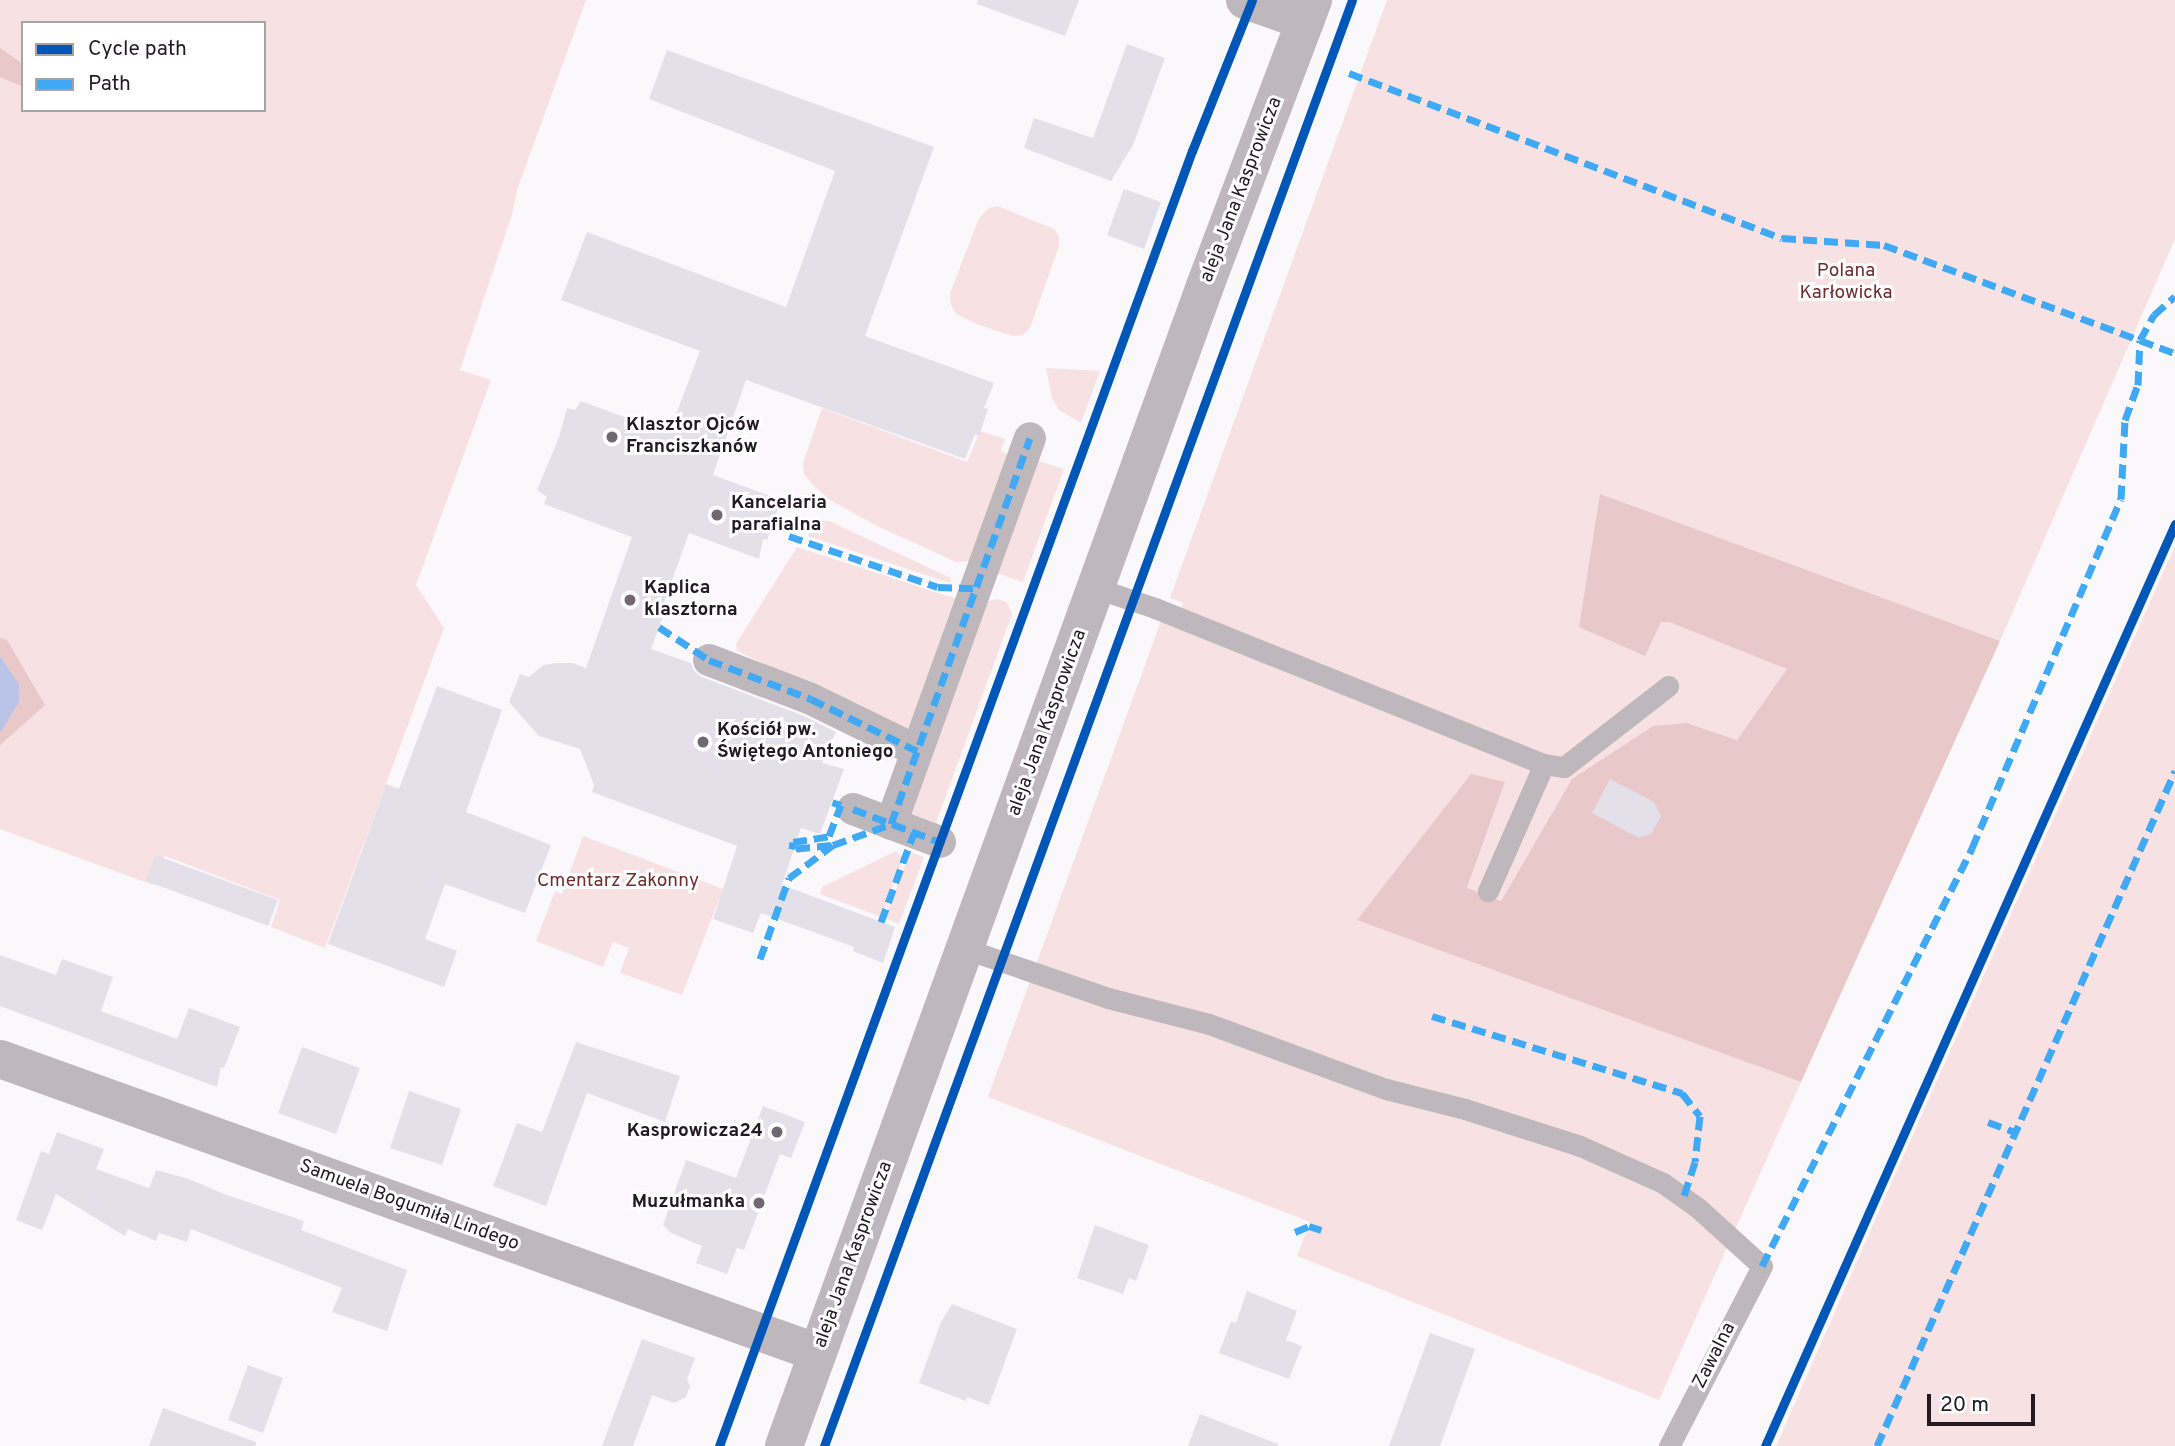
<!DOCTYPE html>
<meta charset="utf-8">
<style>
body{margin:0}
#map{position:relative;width:2175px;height:1446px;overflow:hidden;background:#fbf8fc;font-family:Overpass,sans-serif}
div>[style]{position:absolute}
.green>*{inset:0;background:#f7e1e3}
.forest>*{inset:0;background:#e9c8c9}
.water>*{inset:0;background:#bac4e6}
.building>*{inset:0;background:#e4e0e9}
.service>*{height:21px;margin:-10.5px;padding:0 10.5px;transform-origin:10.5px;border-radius:10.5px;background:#beb7bb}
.pedestrian>*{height:32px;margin:-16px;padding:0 16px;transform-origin:16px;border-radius:16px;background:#beb7bb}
.minor>*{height:38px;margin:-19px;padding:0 19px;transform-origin:19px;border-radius:19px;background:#beb7bb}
.tertiary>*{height:38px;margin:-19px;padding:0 19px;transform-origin:19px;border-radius:19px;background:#beb7bb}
.quiet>*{height:7px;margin-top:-3.5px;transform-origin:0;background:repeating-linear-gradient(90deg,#3fa9f5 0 14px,transparent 0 21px)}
.cycleway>*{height:9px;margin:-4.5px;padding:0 4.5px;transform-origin:4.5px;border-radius:4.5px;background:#0057b8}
.dots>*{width:19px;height:19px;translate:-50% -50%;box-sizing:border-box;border:4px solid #fff;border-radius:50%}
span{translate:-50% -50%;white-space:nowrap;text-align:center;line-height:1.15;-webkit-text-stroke:6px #fff;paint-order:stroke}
.street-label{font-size:19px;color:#241a24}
.park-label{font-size:19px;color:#722c30}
.poi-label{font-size:19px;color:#241a24;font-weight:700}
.left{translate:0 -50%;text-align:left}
.right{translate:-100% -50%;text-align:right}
.legend{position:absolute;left:21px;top:21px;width:245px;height:91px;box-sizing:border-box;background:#fff;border:2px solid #a7a3a7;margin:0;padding:9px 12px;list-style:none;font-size:21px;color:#241a24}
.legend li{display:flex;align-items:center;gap:14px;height:35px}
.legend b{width:35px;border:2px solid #a7a3a7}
.scale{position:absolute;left:1927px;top:1394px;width:108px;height:32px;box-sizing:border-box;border:4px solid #241a24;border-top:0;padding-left:9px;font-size:21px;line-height:24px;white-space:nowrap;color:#241a24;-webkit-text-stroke:5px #fff;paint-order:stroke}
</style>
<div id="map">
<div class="green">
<i style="clip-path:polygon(evenodd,0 0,586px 0,517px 190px,513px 211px,460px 370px,491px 380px,416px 585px,444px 628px,325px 948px,271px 927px,280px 900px,165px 856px,153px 885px,0 829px,0 0,23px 23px,264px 23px,264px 110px,23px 110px,23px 23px)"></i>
<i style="clip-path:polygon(1387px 0,2175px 0,2175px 239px,2000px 641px,1600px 495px,1661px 622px,1669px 622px,1788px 669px,1737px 740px,1687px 723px,1572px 779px,1501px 901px,1467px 889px,1505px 782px,1358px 919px,1801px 1082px,1659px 1400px,1297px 1256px,1310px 1222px,988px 1097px,1161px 621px,1178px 617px,1183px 603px,1170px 598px)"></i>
<i style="clip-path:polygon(998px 206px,1054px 229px,1059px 236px,1059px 246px,1030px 328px,1023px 335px,1013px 336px,979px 325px,956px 314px,951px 305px,950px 293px,979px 218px,989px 208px)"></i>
<i style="clip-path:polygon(1046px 368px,1100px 371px,1081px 423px,1059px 410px,1052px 398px)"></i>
<i style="clip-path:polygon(822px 408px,967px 462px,980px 431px,1005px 439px,1001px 451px,1013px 457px,969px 561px,956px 562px,877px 526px,830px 500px,814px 486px,804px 474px,803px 463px)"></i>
<i style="clip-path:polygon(1033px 459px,1064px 469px,1023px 582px,990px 571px)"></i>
<i style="clip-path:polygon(820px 521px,829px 521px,951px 578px,950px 583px,808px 536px,813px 525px)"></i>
<i style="clip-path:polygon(2175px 546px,2175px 1446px,1776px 1446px,1879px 1211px)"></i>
<i style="clip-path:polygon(797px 547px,960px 600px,910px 735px,737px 651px,736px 644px)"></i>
<i style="clip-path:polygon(997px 599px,1007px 602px,1012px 614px,936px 823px,906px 812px,984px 602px)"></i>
<i style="clip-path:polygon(583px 836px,723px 889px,682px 995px,620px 973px,629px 948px,613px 942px,603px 967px,536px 941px,555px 891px,562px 894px)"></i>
<i style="clip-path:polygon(896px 851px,903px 858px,881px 917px,820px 894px,822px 887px)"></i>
<i style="clip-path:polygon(910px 852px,924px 857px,899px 924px,885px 918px)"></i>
</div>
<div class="forest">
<i style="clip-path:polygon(0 48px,23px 64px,23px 87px,0 77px)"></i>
<i style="clip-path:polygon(1600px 494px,2000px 641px,1801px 1082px,1357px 920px,1471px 774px,1505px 782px,1467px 888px,1501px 901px,1572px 779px,1653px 726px,1687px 723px,1737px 740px,1787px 669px,1669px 622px,1661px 622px,1645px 656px,1579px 627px)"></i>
<i style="clip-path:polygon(0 638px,7px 640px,45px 705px,0 745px,0 733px,19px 684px,0 656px)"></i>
</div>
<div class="water">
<i style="clip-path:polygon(0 656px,19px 684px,19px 702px,0 733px)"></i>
</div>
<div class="building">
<i style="clip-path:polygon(978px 0,1079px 0,1065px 36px,977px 4px)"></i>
<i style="clip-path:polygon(1127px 44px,1165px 58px,1133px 145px,1111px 181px,1024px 148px,1034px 118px,1093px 138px)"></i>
<i style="clip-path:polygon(667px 50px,934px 147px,865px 336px,994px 383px,984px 408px,988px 409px,979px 436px,975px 434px,965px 459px,746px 380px,713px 475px,781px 500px,767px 540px,763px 539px,759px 559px,689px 533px,660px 614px,663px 616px,651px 649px,691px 663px,694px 671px,702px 677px,804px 716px,836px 732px,822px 763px,844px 769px,820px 834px,801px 828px,782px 885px,895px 927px,883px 963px,853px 951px,854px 947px,761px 913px,753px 933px,713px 919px,737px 846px,592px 792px,594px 785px,580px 749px,539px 736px,509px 702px,520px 674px,529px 677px,543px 665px,557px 663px,573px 663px,586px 668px,632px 537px,544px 504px,547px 497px,537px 490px,559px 437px,567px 408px,575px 410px,581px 401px,646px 425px,670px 430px,700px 351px,561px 300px,587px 232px,786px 307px,835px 171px,649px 99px)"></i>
<i style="clip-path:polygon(1124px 189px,1161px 202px,1144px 249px,1107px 235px)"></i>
<i style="clip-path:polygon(437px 686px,502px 710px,466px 812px,551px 845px,525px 913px,445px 884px,425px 939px,457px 951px,444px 987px,328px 944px,386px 784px,399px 789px)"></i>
<i style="clip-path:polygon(1610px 779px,1654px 802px,1661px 816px,1651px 834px,1639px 838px,1592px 813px)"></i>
<i style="clip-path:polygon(155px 855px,278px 900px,268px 926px,146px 881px)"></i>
<i style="clip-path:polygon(0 955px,56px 975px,62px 959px,113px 977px,101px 1011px,177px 1039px,189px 1008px,240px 1027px,224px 1068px,221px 1067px,217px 1087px,0 1006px)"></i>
<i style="clip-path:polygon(576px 1042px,680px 1076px,665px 1122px,587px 1093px,546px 1206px,493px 1186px,517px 1123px,542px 1132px)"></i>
<i style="clip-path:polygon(302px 1047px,360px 1068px,336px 1134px,278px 1113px)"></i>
<i style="clip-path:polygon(409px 1091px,461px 1109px,442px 1165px,390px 1148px)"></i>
<i style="clip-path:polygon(763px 1106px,805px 1122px,791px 1158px,780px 1154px,744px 1250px,737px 1248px,727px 1274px,696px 1263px,702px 1246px,671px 1233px,663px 1225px,686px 1160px,736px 1178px)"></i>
<i style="clip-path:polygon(57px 1132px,104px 1149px,96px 1169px,149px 1188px,156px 1170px,189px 1179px,224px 1194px,304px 1221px,301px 1230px,407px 1270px,387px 1331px,332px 1312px,342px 1288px,191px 1229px,187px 1242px,159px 1233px,156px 1241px,128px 1229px,125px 1236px,56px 1194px,42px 1230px,16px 1220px,41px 1151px,49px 1154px)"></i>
<i style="clip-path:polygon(1095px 1225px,1149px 1245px,1136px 1281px,1129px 1278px,1123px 1294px,1077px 1278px)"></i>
<i style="clip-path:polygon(1247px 1291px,1297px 1311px,1286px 1340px,1302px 1346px,1289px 1379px,1219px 1353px,1231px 1321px,1236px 1323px)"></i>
<i style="clip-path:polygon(952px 1304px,1017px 1329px,989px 1405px,967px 1397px,966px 1401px,919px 1383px,941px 1322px)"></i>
<i style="clip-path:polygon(1430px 1333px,1475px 1349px,1440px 1446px,1389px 1446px)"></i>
<i style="clip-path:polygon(642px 1339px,695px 1358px,687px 1379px,690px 1386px,686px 1397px,674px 1403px,652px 1395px,633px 1446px,602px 1446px)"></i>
<i style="clip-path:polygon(248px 1365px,283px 1378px,263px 1433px,228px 1420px)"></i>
<i style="clip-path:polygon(163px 1408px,256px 1442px,256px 1446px,149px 1446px)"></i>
<i style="clip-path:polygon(1200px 1414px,1278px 1444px,1278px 1446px,1188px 1446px)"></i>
</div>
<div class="service">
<i style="left:1096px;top:588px;width:62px;rotate:18.7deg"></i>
<i style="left:1155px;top:608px;width:419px;rotate:21.9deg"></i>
<i style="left:1544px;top:764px;width:139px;rotate:113.8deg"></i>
<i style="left:1544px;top:764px;width:20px;rotate:9deg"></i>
<i style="left:1564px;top:767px;width:132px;rotate:-37.9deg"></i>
<i style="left:966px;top:949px;width:150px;rotate:19deg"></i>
<i style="left:1108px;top:998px;width:104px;rotate:14.4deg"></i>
<i style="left:1209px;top:1024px;width:189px;rotate:20.2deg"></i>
<i style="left:1386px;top:1089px;width:81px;rotate:14.2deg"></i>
<i style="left:1465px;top:1109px;width:121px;rotate:17.8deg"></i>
<i style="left:1580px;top:1146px;width:91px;rotate:24deg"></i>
<i style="left:1663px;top:1183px;width:43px;rotate:35.5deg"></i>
<i style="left:1698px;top:1208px;width:86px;rotate:42.2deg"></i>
<i style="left:1762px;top:1266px;width:203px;rotate:117.3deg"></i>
</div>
<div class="pedestrian">
<i style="left:709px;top:660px;width:109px;rotate:20.9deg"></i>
<i style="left:811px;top:699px;width:118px;rotate:26.1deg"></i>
<i style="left:853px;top:809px;width:93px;rotate:20.8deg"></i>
<i style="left:891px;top:824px;width:410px;rotate:-70.2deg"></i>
</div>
<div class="minor">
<i style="left:1245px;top:0;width:64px;rotate:19.3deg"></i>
<i style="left:0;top:1059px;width:869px;rotate:19.77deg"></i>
</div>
<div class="tertiary">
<i style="left:784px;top:1446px;width:1234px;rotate:-70.05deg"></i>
<i style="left:1205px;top:286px;width:306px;rotate:-69.3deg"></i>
</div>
<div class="quiet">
<i style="left:1349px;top:73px;width:463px;rotate:20.9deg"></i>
<i style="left:1782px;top:238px;width:102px;rotate:3.9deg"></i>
<i style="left:1884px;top:245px;width:310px;rotate:20.4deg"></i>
<i style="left:789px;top:536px;width:157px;rotate:18.9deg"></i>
<i style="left:938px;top:587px;width:36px;rotate:2deg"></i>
<i style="left:659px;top:627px;width:60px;rotate:33.4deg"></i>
<i style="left:709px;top:660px;width:109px;rotate:20.9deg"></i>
<i style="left:811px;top:699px;width:118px;rotate:26.1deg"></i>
<i style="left:853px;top:809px;width:93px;rotate:20.8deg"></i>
<i style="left:831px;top:845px;width:39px;rotate:174deg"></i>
<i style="left:792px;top:849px;width:7px;rotate:-82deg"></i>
<i style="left:793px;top:842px;width:36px;rotate:-9deg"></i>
<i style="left:829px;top:836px;width:33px;rotate:-69deg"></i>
<i style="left:841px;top:805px;width:9px;rotate:-162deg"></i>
<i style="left:881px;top:922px;width:95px;rotate:-69.7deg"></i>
<i style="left:760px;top:959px;width:86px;rotate:-70.3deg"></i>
<i style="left:789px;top:878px;width:55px;rotate:-36.9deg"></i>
<i style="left:833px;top:845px;width:62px;rotate:-19.9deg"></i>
<i style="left:891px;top:824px;width:410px;rotate:-70.2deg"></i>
<i style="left:1432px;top:1016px;width:262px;rotate:17.1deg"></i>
<i style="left:1682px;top:1093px;width:29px;rotate:52deg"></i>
<i style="left:1700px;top:1116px;width:46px;rotate:96.2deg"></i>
<i style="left:1695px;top:1162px;width:38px;rotate:108deg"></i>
<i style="left:1988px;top:1122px;width:29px;rotate:20deg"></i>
<i style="left:1295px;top:1232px;width:15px;rotate:-23deg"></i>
<i style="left:1309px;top:1226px;width:13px;rotate:18deg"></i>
<i style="left:1762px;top:1266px;width:468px;rotate:-63.3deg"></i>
<i style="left:1972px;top:848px;width:379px;rotate:-66.9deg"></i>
<i style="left:2121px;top:499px;width:79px;rotate:-87.1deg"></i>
<i style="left:2125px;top:420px;width:37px;rotate:-70deg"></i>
<i style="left:2138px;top:385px;width:45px;rotate:-87.5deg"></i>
<i style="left:2140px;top:340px;width:29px;rotate:-61deg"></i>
<i style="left:2154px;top:315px;width:28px;rotate:-42deg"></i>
<i style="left:1877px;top:1446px;width:738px;rotate:-66.18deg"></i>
</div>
<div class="cycleway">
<i style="left:719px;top:1446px;width:1379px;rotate:-69.94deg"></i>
<i style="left:1192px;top:151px;width:162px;rotate:-68.3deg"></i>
<i style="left:824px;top:1446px;width:1539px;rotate:-69.94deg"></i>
<i style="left:1765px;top:1446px;width:1009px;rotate:-66.03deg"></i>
</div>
<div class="dots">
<i style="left:612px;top:437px;background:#6f6870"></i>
<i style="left:717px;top:515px;background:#6f6870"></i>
<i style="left:630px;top:600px;background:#6f6870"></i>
<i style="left:703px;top:742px;background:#6f6870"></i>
<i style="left:777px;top:1132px;background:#6f6870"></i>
<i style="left:759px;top:1203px;background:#6f6870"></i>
</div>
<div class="street-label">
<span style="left:1242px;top:190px;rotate:-69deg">aleja Jana Kasprowicza</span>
<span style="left:1048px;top:723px;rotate:-70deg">aleja Jana Kasprowicza</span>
<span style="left:409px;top:1206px;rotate:20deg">Samuela Bogumiła Lindego</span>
<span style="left:854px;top:1255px;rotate:-70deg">aleja Jana Kasprowicza</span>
<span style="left:1715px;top:1356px;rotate:-63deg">Zawalna</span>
</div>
<div class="park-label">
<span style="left:1846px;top:283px">Polana<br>Karłowicka</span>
<span style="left:618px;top:882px">Cmentarz Zakonny</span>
</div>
<div class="poi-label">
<span class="left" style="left:626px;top:437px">Klasztor Ojców<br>Franciszkanów</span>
<span class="left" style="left:731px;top:515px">Kancelaria<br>parafialna</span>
<span class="left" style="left:644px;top:600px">Kaplica<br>klasztorna</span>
<span class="left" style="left:717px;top:742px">Kościół pw.<br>Świętego Antoniego</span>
<span class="right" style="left:763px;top:1132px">Kasprowicza24</span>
<span class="right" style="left:745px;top:1203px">Muzułmanka</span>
</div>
<ul class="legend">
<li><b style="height:9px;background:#0057b8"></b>Cycle path</li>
<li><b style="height:9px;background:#3fa9f5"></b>Path</li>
</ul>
<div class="scale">20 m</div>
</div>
